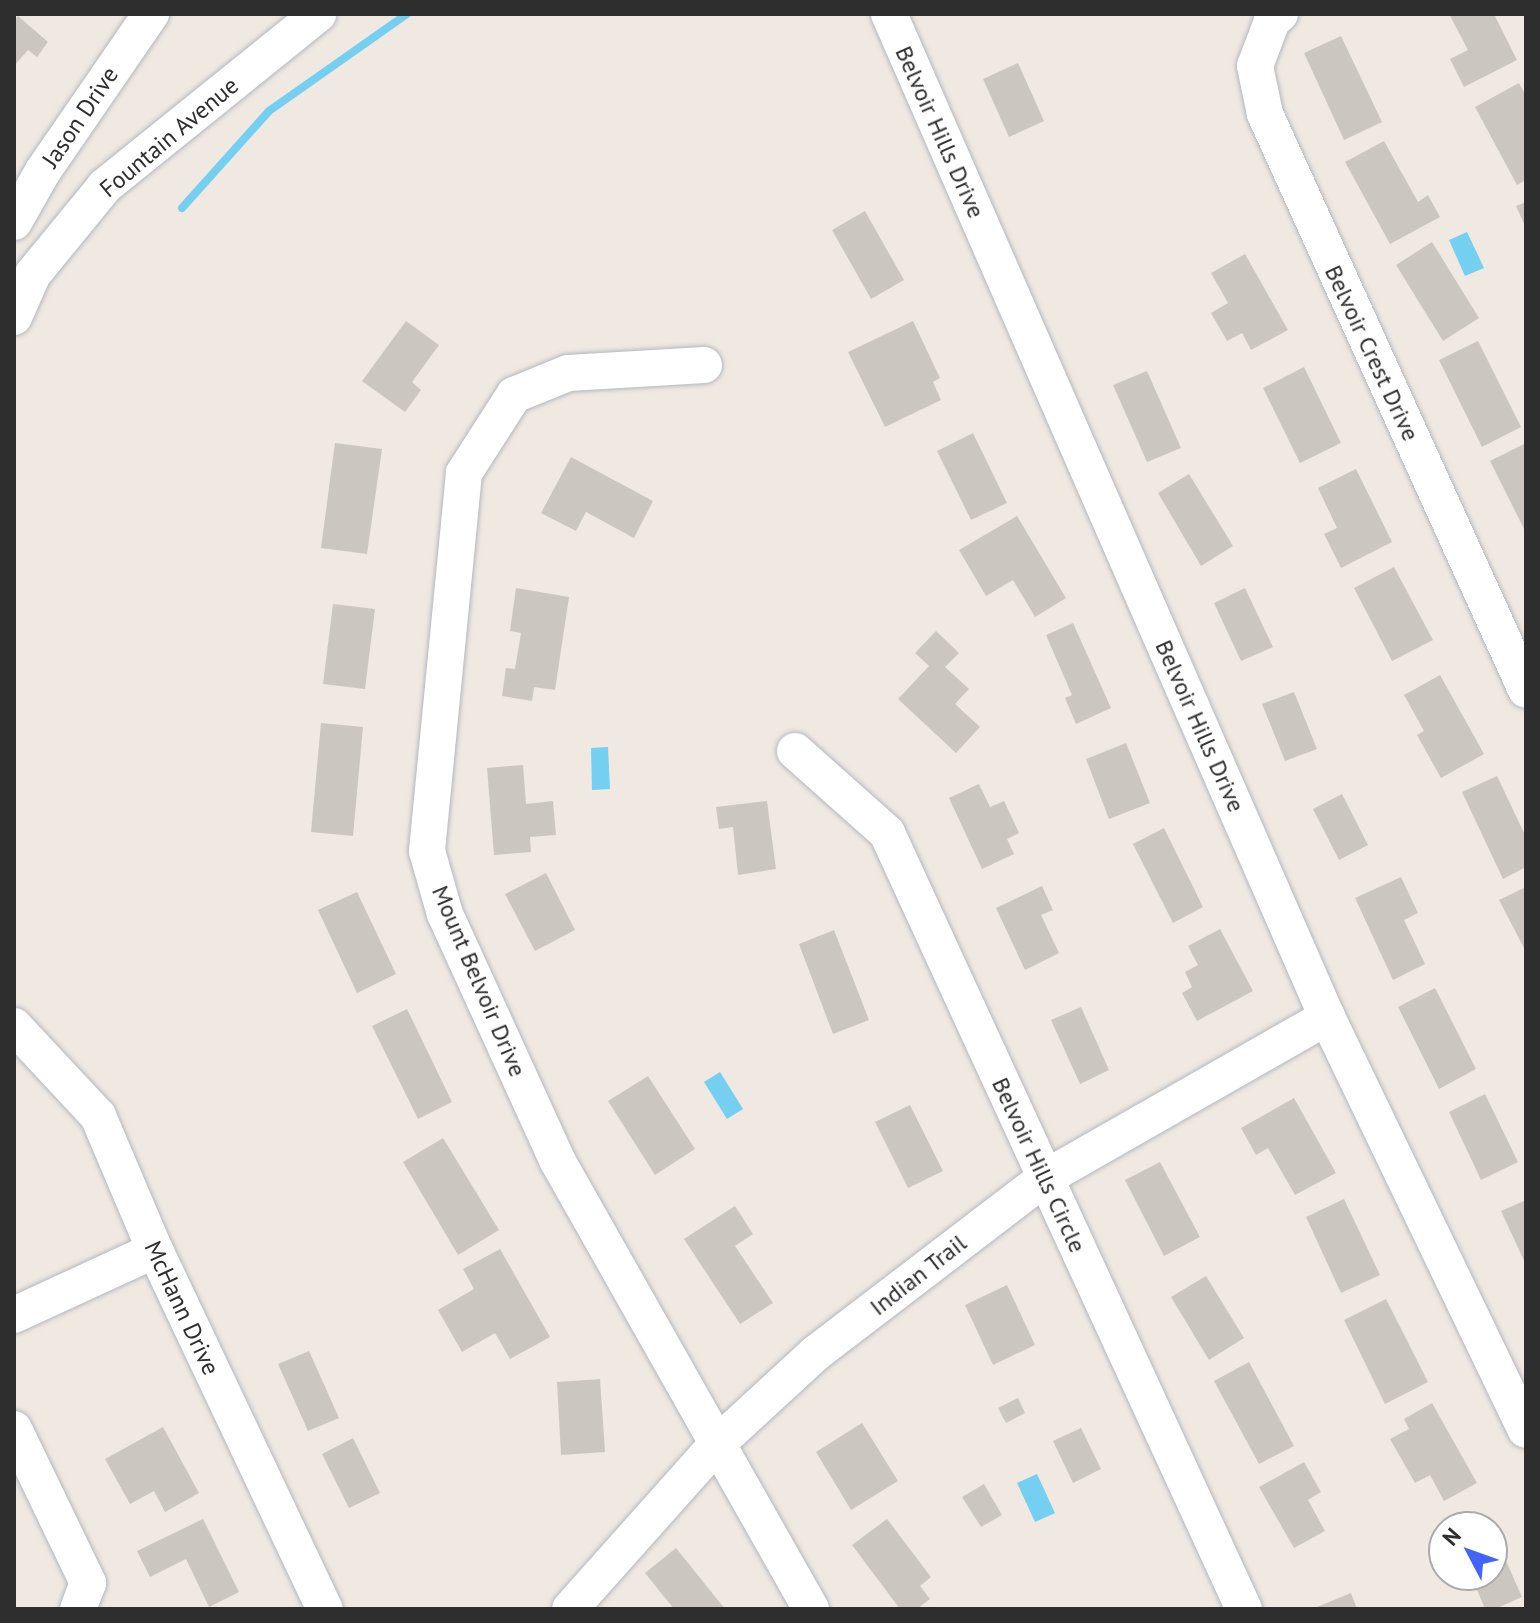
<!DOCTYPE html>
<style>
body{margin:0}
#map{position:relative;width:1540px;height:1623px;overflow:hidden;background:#efe9e1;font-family:"PT Sans",sans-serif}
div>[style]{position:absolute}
.water>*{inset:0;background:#75cff0}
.stream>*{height:8px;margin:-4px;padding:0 4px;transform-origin:4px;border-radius:4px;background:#75cff0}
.building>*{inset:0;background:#cbc7bf}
.roads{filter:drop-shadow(0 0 2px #b4b7c1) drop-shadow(0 0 2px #b4b7c1)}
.minor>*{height:36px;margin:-18px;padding:0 18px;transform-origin:18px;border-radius:18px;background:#fff}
span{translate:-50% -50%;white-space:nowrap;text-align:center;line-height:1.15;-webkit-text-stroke:6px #fff;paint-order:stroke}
.street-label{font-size:24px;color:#2e2e2e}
.frame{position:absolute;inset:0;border:16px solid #2e2e2e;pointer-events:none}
.north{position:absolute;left:1428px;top:1511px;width:80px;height:80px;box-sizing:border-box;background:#fff;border:2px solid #ababab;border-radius:50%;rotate:311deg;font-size:22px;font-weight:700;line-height:32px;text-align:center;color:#2e2e2e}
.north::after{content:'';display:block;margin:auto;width:28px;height:36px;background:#4264fb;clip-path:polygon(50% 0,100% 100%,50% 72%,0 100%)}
</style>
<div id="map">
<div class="water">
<i style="clip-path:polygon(1467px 232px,1484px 268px,1465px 276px,1449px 240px)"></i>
<i style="clip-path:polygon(608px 747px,610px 789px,592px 790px,591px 748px)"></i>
<i style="clip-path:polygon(720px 1072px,743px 1109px,727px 1119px,704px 1082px)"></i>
<i style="clip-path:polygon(1037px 1474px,1055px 1513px,1035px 1522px,1017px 1483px)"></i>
</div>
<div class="stream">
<i style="left:182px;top:208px;width:130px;rotate:-48.1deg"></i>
<i style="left:269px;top:111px;width:169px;rotate:-35.1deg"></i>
</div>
<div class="building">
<i style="clip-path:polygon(1449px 14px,1494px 14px,1517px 60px,1464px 87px,1450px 59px,1468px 50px)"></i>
<i style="clip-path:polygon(18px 16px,48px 42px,37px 57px,28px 50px,14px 66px,14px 21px)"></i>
<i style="clip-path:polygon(1341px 36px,1382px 122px,1344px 140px,1304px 53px)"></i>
<i style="clip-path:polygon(1018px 63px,1044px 121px,1009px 137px,983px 79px)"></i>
<i style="clip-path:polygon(1519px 83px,1526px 96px,1526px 180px,1517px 185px,1475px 107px)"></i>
<i style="clip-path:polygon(1384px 141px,1418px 202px,1428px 195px,1440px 217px,1390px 244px,1345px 162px)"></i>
<i style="clip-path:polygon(1526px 202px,1526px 228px,1516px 206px)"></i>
<i style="clip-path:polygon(865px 211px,904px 280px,871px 299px,832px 230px)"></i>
<i style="clip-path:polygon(1432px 242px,1479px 318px,1443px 341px,1396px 265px)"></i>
<i style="clip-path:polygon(1245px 254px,1288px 330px,1251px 350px,1242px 333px,1227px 341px,1211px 313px,1228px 303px,1211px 273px)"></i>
<i style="clip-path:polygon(406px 321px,439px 345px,412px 382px,421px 390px,405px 412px,362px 381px)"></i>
<i style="clip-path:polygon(913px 321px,940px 378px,933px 382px,941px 400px,885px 427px,848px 352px)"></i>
<i style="clip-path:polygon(1478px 341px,1521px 427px,1482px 447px,1439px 360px)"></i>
<i style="clip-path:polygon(1304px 367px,1341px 443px,1300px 463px,1263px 388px)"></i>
<i style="clip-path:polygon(1147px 371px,1181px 448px,1147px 462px,1113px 385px)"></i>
<i style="clip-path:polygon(973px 433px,1007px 503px,971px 520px,937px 451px)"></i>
<i style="clip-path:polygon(335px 443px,382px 449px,367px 554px,321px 548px)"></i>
<i style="clip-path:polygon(1526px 443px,1526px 533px,1490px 461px)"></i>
<i style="clip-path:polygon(571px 457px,653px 501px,634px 538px,586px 512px,576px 531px,541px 513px)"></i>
<i style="clip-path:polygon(1356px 469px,1392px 542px,1341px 568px,1324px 534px,1337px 528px,1318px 488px)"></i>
<i style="clip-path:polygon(1189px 474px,1233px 546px,1201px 566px,1158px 493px)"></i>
<i style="clip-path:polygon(1017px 516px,1066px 598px,1035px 617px,1013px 580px,986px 596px,959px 550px)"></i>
<i style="clip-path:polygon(1394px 567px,1433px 640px,1392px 661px,1354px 588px)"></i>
<i style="clip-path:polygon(516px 588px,569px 597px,555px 690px,534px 687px,532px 701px,502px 696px,506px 668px,515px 669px,521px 633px,510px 631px)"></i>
<i style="clip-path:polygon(1245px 588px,1273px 647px,1241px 661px,1214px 603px)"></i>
<i style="clip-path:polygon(333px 604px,375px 609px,365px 689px,323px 684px)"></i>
<i style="clip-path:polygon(1073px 623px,1111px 708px,1076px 724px,1065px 698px,1072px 695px,1046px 635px)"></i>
<i style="clip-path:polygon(936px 631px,959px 653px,945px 667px,969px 689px,955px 704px,980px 727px,956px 753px,898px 699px,929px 666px,915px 653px)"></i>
<i style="clip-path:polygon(1440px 675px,1484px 754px,1441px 778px,1417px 735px,1424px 731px,1404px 695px)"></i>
<i style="clip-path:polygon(1294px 692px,1317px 749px,1285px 761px,1262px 704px)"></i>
<i style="clip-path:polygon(321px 723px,363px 727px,353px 836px,311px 832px)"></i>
<i style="clip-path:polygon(1126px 743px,1150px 803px,1109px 819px,1086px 759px)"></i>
<i style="clip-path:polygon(523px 765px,526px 804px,553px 801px,556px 835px,530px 837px,531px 852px,494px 855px,487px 768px)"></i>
<i style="clip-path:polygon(1497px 776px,1526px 837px,1526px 867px,1503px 879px,1462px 792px)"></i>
<i style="clip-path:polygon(979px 784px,990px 807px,1004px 801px,1019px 833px,1007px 839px,1014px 854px,982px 869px,949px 798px)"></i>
<i style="clip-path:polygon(1342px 794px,1368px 845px,1339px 860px,1313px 809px)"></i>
<i style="clip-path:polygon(767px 801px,776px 869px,738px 875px,733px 827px,719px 829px,716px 807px)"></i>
<i style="clip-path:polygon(1164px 828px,1203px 907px,1173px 923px,1133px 844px)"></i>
<i style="clip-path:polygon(546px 873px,575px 930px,535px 951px,505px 894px)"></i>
<i style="clip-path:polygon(1401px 877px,1418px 913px,1404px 920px,1425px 964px,1393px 980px,1355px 898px)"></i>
<i style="clip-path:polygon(1042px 886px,1053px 910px,1041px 915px,1059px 953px,1025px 970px,996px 908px)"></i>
<i style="clip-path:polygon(1526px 887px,1526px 952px,1499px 900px)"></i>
<i style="clip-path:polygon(357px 892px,396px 974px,357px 993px,318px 910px)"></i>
<i style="clip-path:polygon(1220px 929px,1253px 991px,1197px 1021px,1182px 993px,1192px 987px,1185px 972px,1198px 965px,1188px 946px)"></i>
<i style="clip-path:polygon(834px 930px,869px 1020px,833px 1034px,799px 944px)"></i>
<i style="clip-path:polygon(1435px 988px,1476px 1069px,1439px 1089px,1398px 1007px)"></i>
<i style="clip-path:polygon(1081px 1007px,1109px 1070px,1080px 1084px,1051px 1020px)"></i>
<i style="clip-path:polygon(407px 1009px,452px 1102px,418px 1119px,372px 1026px)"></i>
<i style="clip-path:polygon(648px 1076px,695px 1149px,655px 1175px,608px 1101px)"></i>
<i style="clip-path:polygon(1485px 1094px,1518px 1162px,1481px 1180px,1449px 1112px)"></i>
<i style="clip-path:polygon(1294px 1098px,1336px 1173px,1295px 1195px,1268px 1148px,1256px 1155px,1241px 1128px)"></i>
<i style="clip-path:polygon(910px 1105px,943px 1171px,908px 1188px,875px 1122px)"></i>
<i style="clip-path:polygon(443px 1138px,499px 1230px,458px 1255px,403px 1162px)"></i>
<i style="clip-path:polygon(1160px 1162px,1200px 1237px,1164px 1256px,1125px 1180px)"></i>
<i style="clip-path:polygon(1344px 1199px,1380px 1275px,1341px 1293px,1306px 1217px)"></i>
<i style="clip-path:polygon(1526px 1200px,1526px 1265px,1501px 1211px)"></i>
<i style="clip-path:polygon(735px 1206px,753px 1234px,735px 1246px,773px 1303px,740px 1324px,684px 1239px)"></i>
<i style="clip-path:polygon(500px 1249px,550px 1337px,510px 1359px,495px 1333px,462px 1352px,438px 1310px,474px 1289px,463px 1269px)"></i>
<i style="clip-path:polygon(1206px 1276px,1244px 1338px,1209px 1360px,1171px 1297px)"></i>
<i style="clip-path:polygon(1007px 1285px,1035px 1345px,993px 1365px,965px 1305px)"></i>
<i style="clip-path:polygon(1386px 1299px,1428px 1382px,1385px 1404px,1344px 1320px)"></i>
<i style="clip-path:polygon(309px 1351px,339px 1418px,308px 1431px,278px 1364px)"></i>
<i style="clip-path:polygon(1249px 1362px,1294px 1446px,1259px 1464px,1214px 1381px)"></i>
<i style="clip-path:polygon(600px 1379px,605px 1452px,561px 1455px,557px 1382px)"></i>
<i style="clip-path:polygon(1018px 1398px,1025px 1413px,1006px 1423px,998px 1408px)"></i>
<i style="clip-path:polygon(1432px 1403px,1477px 1483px,1444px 1501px,1430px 1475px,1415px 1483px,1390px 1439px,1409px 1429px,1404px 1419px)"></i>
<i style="clip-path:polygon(862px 1423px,898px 1481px,851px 1510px,816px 1452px)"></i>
<i style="clip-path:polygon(163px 1427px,199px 1493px,165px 1512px,154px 1491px,130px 1504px,105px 1459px)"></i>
<i style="clip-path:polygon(1081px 1428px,1101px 1469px,1073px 1483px,1053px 1441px)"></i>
<i style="clip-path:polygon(353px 1438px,380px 1493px,349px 1508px,322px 1454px)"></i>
<i style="clip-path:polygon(1304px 1462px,1321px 1492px,1308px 1500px,1325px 1531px,1294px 1548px,1259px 1487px)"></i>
<i style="clip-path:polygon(984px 1484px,1002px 1515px,981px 1527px,962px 1497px)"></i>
<i style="clip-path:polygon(203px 1519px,239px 1592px,209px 1607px,186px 1559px,150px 1577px,137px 1551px)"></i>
<i style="clip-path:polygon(887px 1519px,931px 1577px,920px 1586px,930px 1599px,917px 1609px,900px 1609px,852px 1545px)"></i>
<i style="clip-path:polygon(1492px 1529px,1522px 1597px,1495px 1609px,1485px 1609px,1471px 1575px,1492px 1575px)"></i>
<i style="clip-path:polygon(676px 1548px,725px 1609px,674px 1609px,645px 1573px)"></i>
<i style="clip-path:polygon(1351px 1593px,1357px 1609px,1312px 1609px)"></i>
</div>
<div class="roads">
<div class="minor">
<i style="left:889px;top:14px;width:1094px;rotate:66.41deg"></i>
<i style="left:1327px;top:1017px;width:458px;rotate:64.3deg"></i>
<i style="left:1280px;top:14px;width:11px;rotate:139deg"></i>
<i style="left:1272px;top:21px;width:48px;rotate:110.7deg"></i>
<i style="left:1255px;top:66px;width:49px;rotate:78.2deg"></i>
<i style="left:1265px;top:114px;width:632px;rotate:65.62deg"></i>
<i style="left:14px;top:222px;width:59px;rotate:-60.4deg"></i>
<i style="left:43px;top:171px;width:191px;rotate:-55.5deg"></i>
<i style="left:14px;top:317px;width:47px;rotate:-66.2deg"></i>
<i style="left:33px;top:274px;width:114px;rotate:-50.7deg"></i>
<i style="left:105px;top:186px;width:274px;rotate:-38.9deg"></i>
<i style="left:704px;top:365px;width:136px;rotate:176.6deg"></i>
<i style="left:568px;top:373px;width:58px;rotate:157.8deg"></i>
<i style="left:514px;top:395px;width:93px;rotate:122.7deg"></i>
<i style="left:464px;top:473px;width:380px;rotate:95.6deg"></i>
<i style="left:427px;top:851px;width:66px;rotate:74.1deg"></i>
<i style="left:445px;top:914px;width:270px;rotate:65.5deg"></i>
<i style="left:557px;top:1160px;width:516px;rotate:60.5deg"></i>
<i style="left:795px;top:751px;width:123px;rotate:41.7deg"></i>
<i style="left:887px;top:833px;width:854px;rotate:65.3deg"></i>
<i style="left:14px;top:1026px;width:123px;rotate:47deg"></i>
<i style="left:98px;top:1116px;width:146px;rotate:67deg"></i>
<i style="left:155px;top:1250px;width:397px;rotate:64.7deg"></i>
<i style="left:14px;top:1315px;width:155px;rotate:-24.7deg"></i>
<i style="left:14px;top:1429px;width:171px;rotate:64.3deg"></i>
<i style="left:88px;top:1583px;width:28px;rotate:111deg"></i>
<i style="left:570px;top:1609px;width:221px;rotate:-48.3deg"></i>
<i style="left:717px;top:1444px;width:134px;rotate:-42.6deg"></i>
<i style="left:816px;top:1353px;width:288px;rotate:-37.4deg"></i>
<i style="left:1045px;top:1178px;width:325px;rotate:-29.7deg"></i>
</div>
</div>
<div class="street-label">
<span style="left:80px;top:117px;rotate:-56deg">Jason Drive</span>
<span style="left:940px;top:132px;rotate:66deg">Belvoir Hills Drive</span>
<span style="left:169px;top:137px;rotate:-40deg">Fountain Avenue</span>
<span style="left:1372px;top:353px;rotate:65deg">Belvoir Crest Drive</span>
<span style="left:1200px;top:726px;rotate:66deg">Belvoir Hills Drive</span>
<span style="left:479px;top:981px;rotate:67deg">Mount Belvoir Drive</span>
<span style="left:1039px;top:1165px;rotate:65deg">Belvoir Hills Circle</span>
<span style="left:918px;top:1275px;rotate:-38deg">Indian Trail</span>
<span style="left:182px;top:1308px;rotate:65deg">McHann Drive</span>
</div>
<div class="frame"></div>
<div class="north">N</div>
</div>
